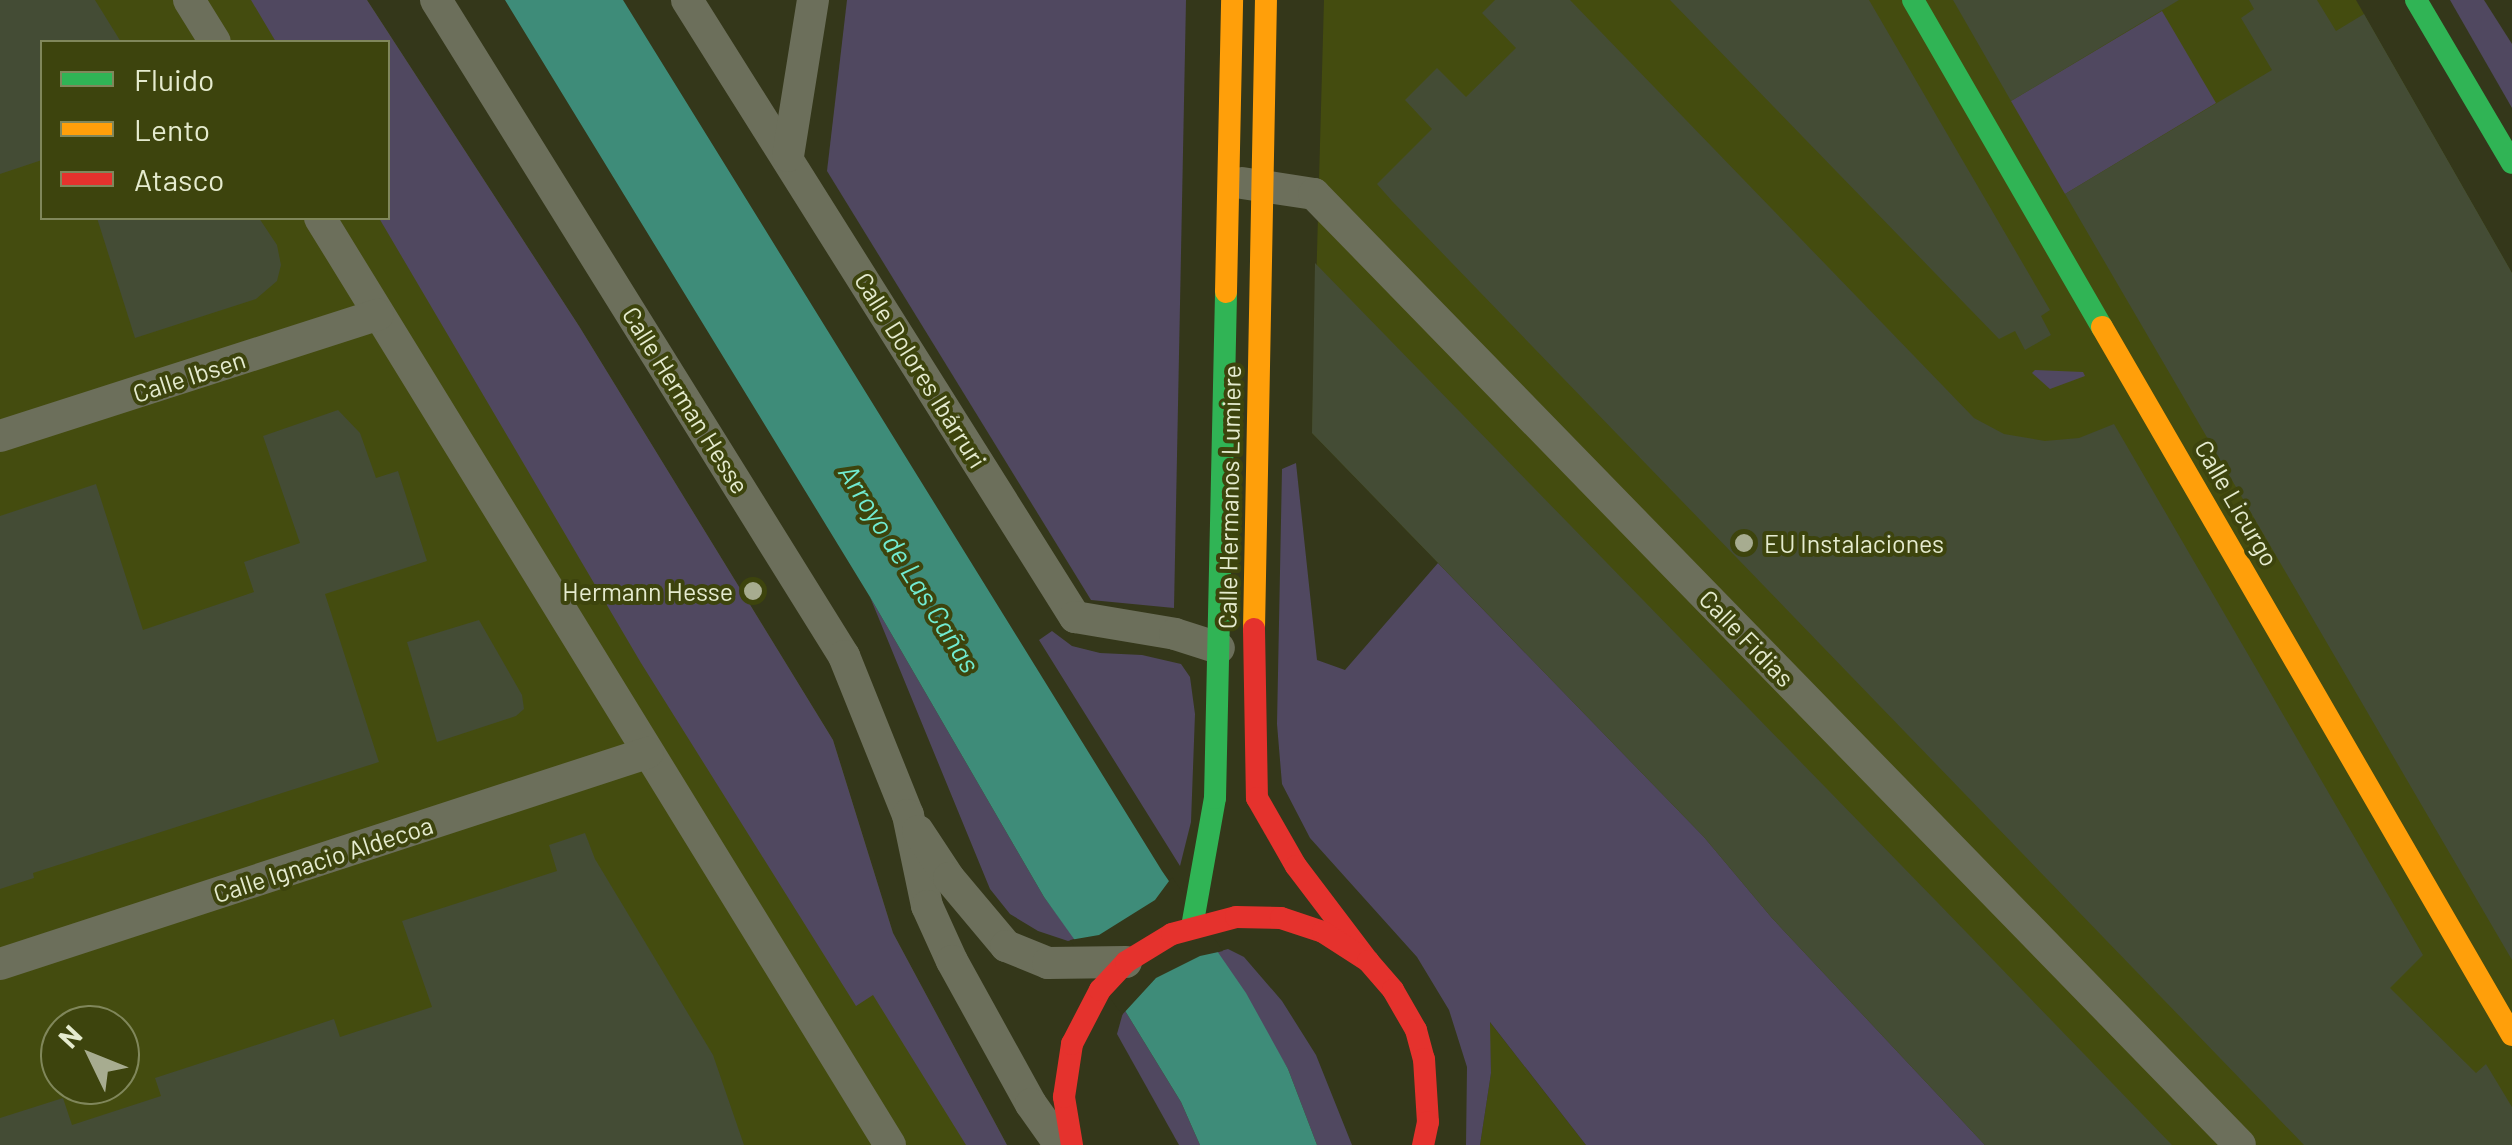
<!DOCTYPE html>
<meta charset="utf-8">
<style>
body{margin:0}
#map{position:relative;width:2512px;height:1145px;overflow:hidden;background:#34371a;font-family:Barlow,sans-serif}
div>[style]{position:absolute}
.built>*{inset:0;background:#444c0f}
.green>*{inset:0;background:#504860}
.water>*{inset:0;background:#3e8c79}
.pier>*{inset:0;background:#34371a}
.building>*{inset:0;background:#444c35}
.street>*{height:32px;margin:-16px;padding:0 16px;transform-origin:16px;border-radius:16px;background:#6c6f5b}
.fast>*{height:22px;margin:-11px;padding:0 11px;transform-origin:11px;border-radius:11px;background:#30b455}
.slow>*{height:22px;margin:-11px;padding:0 11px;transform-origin:11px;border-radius:11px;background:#ff9f0a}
.jam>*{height:22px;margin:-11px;padding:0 11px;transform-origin:11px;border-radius:11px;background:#e5322d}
.dots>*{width:28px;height:28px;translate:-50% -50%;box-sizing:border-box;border:5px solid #3d440d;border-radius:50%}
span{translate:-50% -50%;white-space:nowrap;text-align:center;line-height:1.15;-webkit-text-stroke:8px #3d440d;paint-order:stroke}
.street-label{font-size:25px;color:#e5ebcf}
.poi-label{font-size:25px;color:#e5ebcf}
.left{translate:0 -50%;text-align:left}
.right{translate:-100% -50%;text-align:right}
.water-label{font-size:28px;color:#71ebd1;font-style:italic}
.legend{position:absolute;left:40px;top:40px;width:350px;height:180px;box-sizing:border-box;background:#3d440d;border:2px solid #80875b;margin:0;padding:12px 18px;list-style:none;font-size:30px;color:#e5ebcf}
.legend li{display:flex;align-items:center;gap:20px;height:50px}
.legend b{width:50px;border:2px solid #80875b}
.north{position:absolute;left:40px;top:1005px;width:100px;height:100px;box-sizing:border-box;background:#3d440d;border:2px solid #80875b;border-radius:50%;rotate:313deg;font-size:28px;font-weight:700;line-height:40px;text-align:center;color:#e5ebcf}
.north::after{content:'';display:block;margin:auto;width:35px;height:45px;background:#a7ac90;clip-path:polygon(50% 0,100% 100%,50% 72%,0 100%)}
</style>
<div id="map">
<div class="built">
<i style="clip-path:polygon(evenodd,0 0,367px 0,579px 326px,833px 740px,893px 933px,1007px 1145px,0 1145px,0 0,42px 42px,388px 42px,388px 218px,42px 218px,42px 42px,0 0,60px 1025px,120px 1025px,120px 1085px,60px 1085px,60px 1025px)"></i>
<i style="clip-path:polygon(1324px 0,2356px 0,2512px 273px,2512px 1145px,1985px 1145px,1772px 918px,1704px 837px,1312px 433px)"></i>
<i style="clip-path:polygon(1489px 1021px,1586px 1145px,1480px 1145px,1491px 1073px)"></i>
</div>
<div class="green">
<i style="clip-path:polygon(251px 0,367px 0,579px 326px,833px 740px,893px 933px,1007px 1145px,966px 1145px,873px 995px,856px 1006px,641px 663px,379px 218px,388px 218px,388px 42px,276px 42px)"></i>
<i style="clip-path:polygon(847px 0,1186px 0,1174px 608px,1091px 600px,827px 171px)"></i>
<i style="clip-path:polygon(2450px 0,2484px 0,2512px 44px,2512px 108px)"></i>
<i style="clip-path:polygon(2162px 11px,2216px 103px,2065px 194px,2011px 101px)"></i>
<i style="clip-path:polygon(2035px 370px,2083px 372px,2085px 376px,2050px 389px,2032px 373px)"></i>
<i style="clip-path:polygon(1296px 463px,1317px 660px,1345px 670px,1438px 563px,1704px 837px,1772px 918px,1985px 1145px,1586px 1145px,1490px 1022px,1491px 1073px,1480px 1145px,1466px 1145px,1467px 1067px,1449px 1010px,1417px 957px,1310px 838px,1282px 784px,1277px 724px,1282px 469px)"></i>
<i style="clip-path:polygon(870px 597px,1044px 897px,1075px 939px,1068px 941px,1038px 931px,1010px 914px,990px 889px)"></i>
<i style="clip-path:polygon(1052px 631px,1072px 646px,1100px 653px,1142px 655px,1181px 664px,1190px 677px,1195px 714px,1191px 822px,1180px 866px,1039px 640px)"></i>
<i style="clip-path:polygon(1228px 949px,1244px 957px,1282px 1001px,1316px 1055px,1352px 1145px,1317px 1145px,1288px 1069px,1217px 952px)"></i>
<i style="clip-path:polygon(1124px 1009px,1181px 1102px,1200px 1145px,1179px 1145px,1117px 1034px)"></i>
</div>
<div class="water">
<i style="clip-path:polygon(505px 0,623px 0,1162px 871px,1246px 993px,1288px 1069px,1317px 1145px,1200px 1145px,1181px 1102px,1124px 1009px,1044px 897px,870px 597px)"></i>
</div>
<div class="pier">
<i style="clip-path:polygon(1172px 877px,1223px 951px,1200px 956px,1156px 978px,1122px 1015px,1070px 940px,1099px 935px,1155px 900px)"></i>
</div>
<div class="building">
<i style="clip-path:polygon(0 0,95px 0,121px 42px,42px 42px,42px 160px,0 174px)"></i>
<i style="clip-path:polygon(1495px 0,1570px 0,1974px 418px,2004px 434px,2045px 441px,2079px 438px,2114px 424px,2423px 955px,2390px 988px,2476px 1073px,2486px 1064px,2512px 1107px,2512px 1145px,2304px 1145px,1392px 201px,1377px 184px,1432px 129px,1405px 100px,1437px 68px,1466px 97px,1516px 48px,1482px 13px)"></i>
<i style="clip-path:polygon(1670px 0,1869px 0,2050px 310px,2041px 316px,2051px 335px,2025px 350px,2015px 331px,1999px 339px)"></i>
<i style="clip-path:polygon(1953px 0,2179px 0,2011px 101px)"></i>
<i style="clip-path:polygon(2249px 0,2317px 0,2336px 31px,2364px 14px,2512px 273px,2512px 960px,2065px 194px,2272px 70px,2241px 18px,2254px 9px)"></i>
<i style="clip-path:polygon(97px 218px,259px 218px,277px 245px,281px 265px,277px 281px,256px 299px,135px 338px)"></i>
<i style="clip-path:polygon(1315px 263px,1939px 904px,2172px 1145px,1985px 1145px,1772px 918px,1704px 837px,1312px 433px)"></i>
<i style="clip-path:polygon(338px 410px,360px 433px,376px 478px,398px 471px,427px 561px,325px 594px,379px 762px,33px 873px,34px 878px,0 889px,0 516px,96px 484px,143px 630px,254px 592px,244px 562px,300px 543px,263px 436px)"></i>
<i style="clip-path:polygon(479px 620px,522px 695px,524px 709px,516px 716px,437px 742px,407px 642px)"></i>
<i style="clip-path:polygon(585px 833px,595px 859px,713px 1055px,744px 1145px,0 1145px,0 1118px,63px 1098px,72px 1125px,161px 1096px,155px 1078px,244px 1049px,334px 1019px,340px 1037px,432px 1007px,402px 921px,557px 871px,549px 845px)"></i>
</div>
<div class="street">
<i style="left:189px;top:0;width:49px;rotate:58.2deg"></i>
<i style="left:436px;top:0;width:773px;rotate:58.12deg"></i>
<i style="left:844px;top:656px;width:171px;rotate:68.1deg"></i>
<i style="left:908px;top:815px;width:93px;rotate:78.2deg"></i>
<i style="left:927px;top:906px;width:60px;rotate:65.6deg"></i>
<i style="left:952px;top:961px;width:163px;rotate:61.1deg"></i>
<i style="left:1031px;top:1104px;width:50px;rotate:54.7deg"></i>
<i style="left:687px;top:0;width:729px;rotate:57.84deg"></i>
<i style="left:1075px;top:617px;width:101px;rotate:9.6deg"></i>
<i style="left:1175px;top:634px;width:46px;rotate:17.7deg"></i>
<i style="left:788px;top:156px;width:158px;rotate:-80.9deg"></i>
<i style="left:1242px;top:183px;width:73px;rotate:8.7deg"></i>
<i style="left:1314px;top:194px;width:1327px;rotate:45.76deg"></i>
<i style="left:320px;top:218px;width:1088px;rotate:58.41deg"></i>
<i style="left:0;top:436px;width:397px;rotate:-17.8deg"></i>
<i style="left:918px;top:831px;width:56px;rotate:56.6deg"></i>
<i style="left:949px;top:878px;width:89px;rotate:50deg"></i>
<i style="left:1006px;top:946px;width:45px;rotate:22deg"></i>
<i style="left:1048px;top:963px;width:78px;rotate:-0.7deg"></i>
<i style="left:0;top:964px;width:681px;rotate:-18.06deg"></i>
</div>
<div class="fast">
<i style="left:1913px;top:0;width:378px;rotate:60deg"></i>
<i style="left:2416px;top:0;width:189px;rotate:59.5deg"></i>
<i style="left:1192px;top:927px;width:131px;rotate:-79.9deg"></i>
<i style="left:1215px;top:798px;width:506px;rotate:-88.75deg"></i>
</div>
<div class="slow">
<i style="left:1226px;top:292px;width:292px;rotate:-88.8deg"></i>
<i style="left:2102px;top:327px;width:818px;rotate:59.93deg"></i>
<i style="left:1254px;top:629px;width:629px;rotate:-88.91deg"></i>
</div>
<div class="jam">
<i style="left:1254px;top:629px;width:169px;rotate:89deg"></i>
<i style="left:1257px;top:798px;width:78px;rotate:60.2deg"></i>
<i style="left:1296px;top:866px;width:119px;rotate:52.8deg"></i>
<i style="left:1072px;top:1145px;width:49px;rotate:-99.5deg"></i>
<i style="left:1064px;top:1097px;width:54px;rotate:-81.4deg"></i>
<i style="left:1072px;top:1044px;width:61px;rotate:-62.6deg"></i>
<i style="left:1100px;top:990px;width:38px;rotate:-47deg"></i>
<i style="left:1126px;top:962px;width:54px;rotate:-31.3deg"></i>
<i style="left:1172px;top:934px;width:66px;rotate:-14.9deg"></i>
<i style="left:1236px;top:917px;width:45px;rotate:1.3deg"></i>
<i style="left:1281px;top:918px;width:44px;rotate:18.4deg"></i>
<i style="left:1323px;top:932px;width:54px;rotate:32.8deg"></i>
<i style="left:1368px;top:961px;width:38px;rotate:49deg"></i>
<i style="left:1393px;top:990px;width:46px;rotate:60.1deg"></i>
<i style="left:1416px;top:1030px;width:30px;rotate:75deg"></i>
<i style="left:1424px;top:1059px;width:63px;rotate:86.4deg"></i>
<i style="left:1428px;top:1122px;width:24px;rotate:102deg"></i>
</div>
<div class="dots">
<i style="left:1744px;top:543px;background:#a7ac90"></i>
<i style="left:753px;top:591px;background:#a7ac90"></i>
</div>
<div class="street-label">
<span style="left:921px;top:370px;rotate:58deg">Calle Dolores Ibárruri</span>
<span style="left:189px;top:376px;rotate:-18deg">Calle Ibsen</span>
<span style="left:686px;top:400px;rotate:58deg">Calle Herman Hesse</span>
<span style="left:1229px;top:497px;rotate:-89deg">Calle Hermanos Lumiere</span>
<span style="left:2237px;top:503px;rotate:60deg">Calle Licurgo</span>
<span style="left:1747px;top:638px;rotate:46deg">Calle Fidias</span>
<span style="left:323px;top:859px;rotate:-18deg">Calle Ignacio Aldecoa</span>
</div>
<div class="poi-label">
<span class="left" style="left:1764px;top:543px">EU Instalaciones</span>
<span class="right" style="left:733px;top:591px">Hermann Hesse</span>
</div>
<div class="water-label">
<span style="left:910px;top:568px;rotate:58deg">Arroyo de Las Cañas</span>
</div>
<ul class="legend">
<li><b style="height:12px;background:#30b455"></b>Fluido</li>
<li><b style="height:12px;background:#ff9f0a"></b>Lento</li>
<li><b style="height:12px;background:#e5322d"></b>Atasco</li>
</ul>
<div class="north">N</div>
</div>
